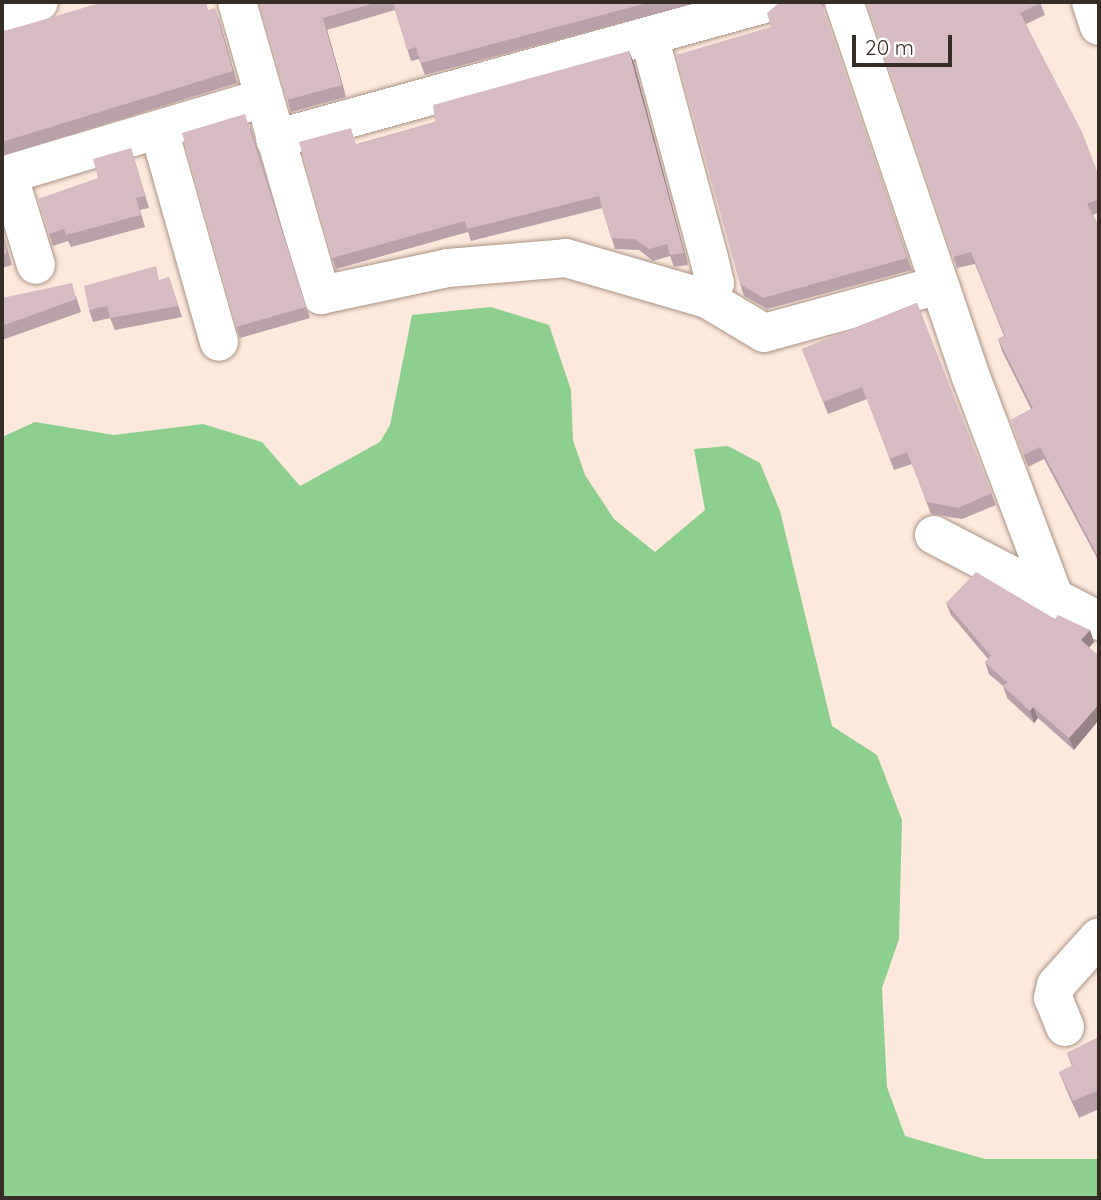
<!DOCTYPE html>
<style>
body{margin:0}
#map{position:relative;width:1101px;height:1200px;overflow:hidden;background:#fde9dc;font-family:Quicksand,sans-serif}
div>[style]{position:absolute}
.forest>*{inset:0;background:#8dd08d}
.roads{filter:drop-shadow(0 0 2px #aa9384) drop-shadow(0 0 2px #aa9384)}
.minor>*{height:38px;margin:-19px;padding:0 19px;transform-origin:19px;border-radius:19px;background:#fff}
.wall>*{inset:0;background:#baa0a8}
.shaded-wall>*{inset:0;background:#978288}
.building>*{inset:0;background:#d8bac3}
span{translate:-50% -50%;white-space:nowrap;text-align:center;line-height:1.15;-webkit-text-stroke:5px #fff;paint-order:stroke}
.frame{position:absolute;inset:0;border:4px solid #372d27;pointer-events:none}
.scale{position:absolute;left:852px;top:35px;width:100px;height:32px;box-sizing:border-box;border:4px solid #372d27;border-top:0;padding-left:9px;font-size:21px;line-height:24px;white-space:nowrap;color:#372d27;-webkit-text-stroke:5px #fff;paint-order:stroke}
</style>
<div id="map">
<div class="forest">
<i style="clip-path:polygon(491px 307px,549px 325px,571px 390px,573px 440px,585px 475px,614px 519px,655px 552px,705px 510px,694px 449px,728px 446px,760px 463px,780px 511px,832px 726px,877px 755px,902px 820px,899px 939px,882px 988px,887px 1087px,905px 1136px,985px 1159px,1099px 1159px,1099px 1198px,2px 1198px,2px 437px,35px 422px,114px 435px,203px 424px,262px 442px,300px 486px,380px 442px,390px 425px,412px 315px)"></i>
</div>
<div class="roads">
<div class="minor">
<i style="left:237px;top:2px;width:305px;rotate:74deg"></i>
<i style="left:321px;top:295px;width:130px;rotate:-12deg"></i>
<i style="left:448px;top:268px;width:118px;rotate:-4.8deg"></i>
<i style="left:566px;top:258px;width:147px;rotate:16.2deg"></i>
<i style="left:707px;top:299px;width:66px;rotate:30.8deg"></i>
<i style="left:764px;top:333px;width:181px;rotate:-15.3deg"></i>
<i style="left:844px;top:2px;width:396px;rotate:71.3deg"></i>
<i style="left:971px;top:377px;width:237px;rotate:69.3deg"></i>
<i style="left:1091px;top:2px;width:25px;rotate:72deg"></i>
<i style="left:2px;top:12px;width:38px;rotate:-15deg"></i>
<i style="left:649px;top:36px;width:230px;rotate:74.9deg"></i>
<i style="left:709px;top:258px;width:26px;rotate:77deg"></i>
<i style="left:715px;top:283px;width:18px;rotate:117deg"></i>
<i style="left:159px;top:130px;width:220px;rotate:74.2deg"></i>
<i style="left:275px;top:139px;width:515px;rotate:-15.44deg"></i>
<i style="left:8px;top:174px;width:95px;rotate:72.9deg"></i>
<i style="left:2px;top:176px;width:273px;rotate:-16.6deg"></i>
<i style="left:934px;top:535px;width:186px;rotate:27.5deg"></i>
<i style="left:1065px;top:1027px;width:31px;rotate:-112deg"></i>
<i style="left:1053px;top:998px;width:13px;rotate:-77deg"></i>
<i style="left:1056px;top:985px;width:64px;rotate:-48.1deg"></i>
</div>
</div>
<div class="wall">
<i style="clip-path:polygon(259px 2px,700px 2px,425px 75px,419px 59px,411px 61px,395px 10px,327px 30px,346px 97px,291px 112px)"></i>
<i style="clip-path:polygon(780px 2px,825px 2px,823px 9px,912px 270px,767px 309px,744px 296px,740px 284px,771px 27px)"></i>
<i style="clip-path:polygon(867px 2px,1040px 2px,1045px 15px,1026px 24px,1099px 176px,1099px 212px,1093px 215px,1099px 227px,1099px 562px,1044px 459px,1028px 467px,1011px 420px,1031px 409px,1002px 351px,998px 339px,1004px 336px,975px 264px,957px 268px)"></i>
<i style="clip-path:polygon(209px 10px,219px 20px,237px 83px,2px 156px,2px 32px)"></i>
<i style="clip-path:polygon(629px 51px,634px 63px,688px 265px,674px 267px,670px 256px,653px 261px,639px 250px,615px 249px,602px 208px,471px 241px,468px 232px,336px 269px,332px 258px,357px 144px,435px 122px)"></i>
<i style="clip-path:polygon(250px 125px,310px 318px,240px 338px,236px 327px)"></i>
<i style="clip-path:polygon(131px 148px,149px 208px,140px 210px,145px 227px,71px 247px,68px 241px,53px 246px,49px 234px,98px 178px)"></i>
<i style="clip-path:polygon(2px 230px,12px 265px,2px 268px)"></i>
<i style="clip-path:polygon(169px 277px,182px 317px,115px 330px,110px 318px,93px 322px,89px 310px,161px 280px)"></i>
<i style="clip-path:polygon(76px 296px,81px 312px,2px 340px,2px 298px)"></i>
<i style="clip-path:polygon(917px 303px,996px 505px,962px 519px,931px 514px,912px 464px,894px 470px,867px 399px,828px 414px,802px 349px)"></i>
<i style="clip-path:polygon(946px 603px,1055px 619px,1090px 630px,1094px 642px,1089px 647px,1074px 750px,1038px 718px,1034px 723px,1007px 698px,1003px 686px,989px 674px,985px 662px,988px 659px,951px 615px)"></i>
<i style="clip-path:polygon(1099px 1037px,1099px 1109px,1079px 1118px,1066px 1089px,1059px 1072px,1072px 1066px,1067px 1053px)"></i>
</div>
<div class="shaded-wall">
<i style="clip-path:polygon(215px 8px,219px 20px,237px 83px,233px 71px)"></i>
<i style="clip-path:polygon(323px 18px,327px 30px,346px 97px,342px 85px)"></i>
<i style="clip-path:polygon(629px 51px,634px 63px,688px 265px,684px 253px)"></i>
<i style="clip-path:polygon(1090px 630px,1094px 642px,1085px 652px,1081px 640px)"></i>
<i style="clip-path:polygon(1099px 704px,1099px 720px,1074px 750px,1069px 738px)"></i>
<i style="clip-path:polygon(1033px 707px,1038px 718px,1034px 723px,1030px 711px)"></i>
</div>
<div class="building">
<i style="clip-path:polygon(103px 2px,206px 2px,208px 10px,215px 8px,233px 71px,2px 142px,2px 32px)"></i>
<i style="clip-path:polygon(259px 2px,378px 2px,323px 18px,342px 85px,287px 100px)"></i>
<i style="clip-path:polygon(393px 2px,651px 2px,421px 63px,416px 47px,407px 50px)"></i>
<i style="clip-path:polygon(780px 2px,821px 2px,907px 258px,763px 298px,740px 284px,676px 55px,771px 27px,767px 13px)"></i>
<i style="clip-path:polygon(867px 2px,1040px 2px,1040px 3px,1020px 13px,1082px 132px,1099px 176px,1099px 199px,1087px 204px,1099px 227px,1099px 558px,1040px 447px,1024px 455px,1011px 420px,1033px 408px,998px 339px,1005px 336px,971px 252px,953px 257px)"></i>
<i style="clip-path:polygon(629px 51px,684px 253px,670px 255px,667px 244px,649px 249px,634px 239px,611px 238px,599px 196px,467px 229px,465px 221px,332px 258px,299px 142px,351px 128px,356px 145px,435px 122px,433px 105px)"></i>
<i style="clip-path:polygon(245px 114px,306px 307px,236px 327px,182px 133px)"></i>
<i style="clip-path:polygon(131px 148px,145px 196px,136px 198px,141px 215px,66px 235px,64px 229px,49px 234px,38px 199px,98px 178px,93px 159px)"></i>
<i style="clip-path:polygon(2px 233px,7px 253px,2px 254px)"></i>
<i style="clip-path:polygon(156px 266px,159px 280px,169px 277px,178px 306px,110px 318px,107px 306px,89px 310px,84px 286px)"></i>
<i style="clip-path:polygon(72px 283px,76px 299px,2px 326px,2px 298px)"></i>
<i style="clip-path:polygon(917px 303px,992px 493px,958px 508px,927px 502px,907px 452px,890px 459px,862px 387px,823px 402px,802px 349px)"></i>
<i style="clip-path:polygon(976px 572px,1055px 619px,1058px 615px,1090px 630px,1081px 640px,1099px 656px,1099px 704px,1069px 738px,1033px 707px,1030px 711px,1003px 686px,1007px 682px,985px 662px,991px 656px,946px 603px)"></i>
<i style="clip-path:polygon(1099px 1037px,1099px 1090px,1073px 1101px,1059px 1072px,1073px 1065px,1067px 1053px)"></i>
</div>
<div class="frame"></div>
<div class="scale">20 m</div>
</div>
